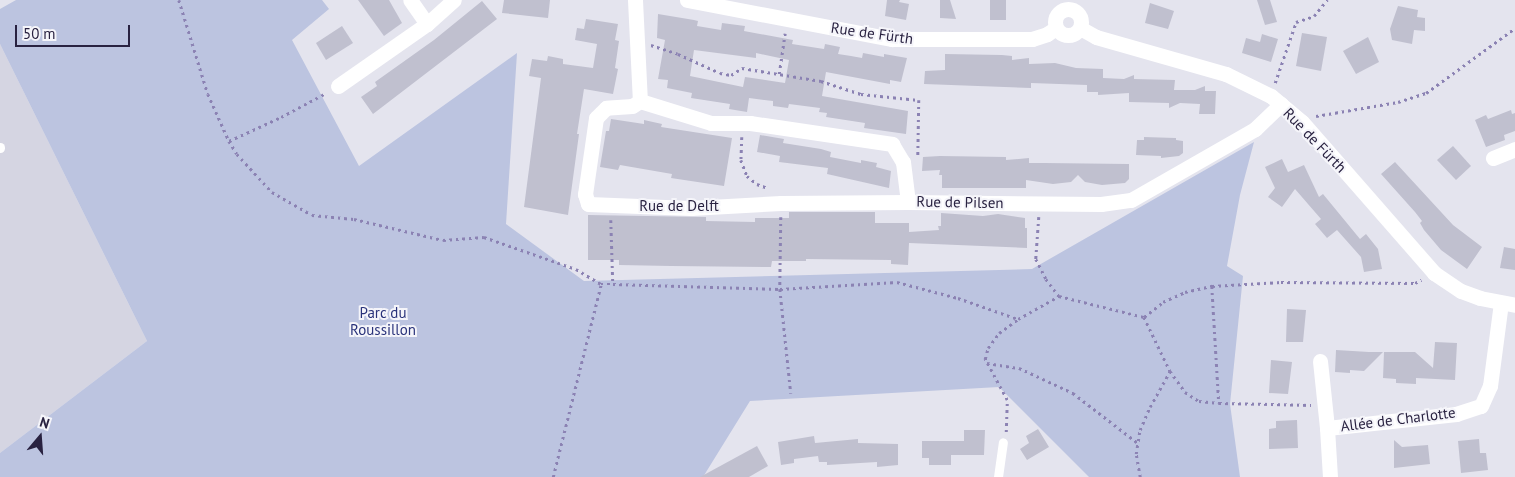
<!DOCTYPE html>
<meta charset="utf-8">
<style>
body{margin:0}
#map{position:relative;width:1515px;height:477px;overflow:hidden;background:#e4e4ee;font-family:"PT Sans",sans-serif}
div>[style]{position:absolute}
.built>*{inset:0;background:#d5d5e2}
.green>*{inset:0;background:#bcc4e0}
.building>*{inset:0;background:#c0c0cf}
.path>*{height:2.5px;margin-top:-1.25px;transform-origin:0;background:repeating-linear-gradient(90deg,#8b82b3 0 2.5px,transparent 0 6.5px)}
.lane>*{height:9px;margin:-4.5px;padding:0 4.5px;transform-origin:4.5px;border-radius:4.5px;background:#fff}
.street>*{height:15px;margin:-7.5px;padding:0 7.5px;transform-origin:7.5px;border-radius:7.5px;background:#fff}
.street>.ring{margin:-7.5px;padding:0;box-sizing:content-box;background:none;border:15px solid #fff;border-radius:50%}
span{translate:-50% -50%;white-space:nowrap;text-align:center;line-height:1.15;-webkit-text-stroke:4px #f5f5fa;paint-order:stroke}
.street-label{font-size:15px;color:#292241}
.park-label{font-size:15px;color:#29327a}
.north{position:absolute;left:15px;top:412px;width:50px;height:50px;-webkit-text-stroke:4px #f5f5fa;paint-order:stroke;rotate:18deg;font-size:14px;font-weight:700;line-height:20px;text-align:center;color:#292241}
.north::after{content:'';display:block;margin:auto;width:18px;height:22px;background:#292241;clip-path:polygon(50% 0,100% 100%,50% 72%,0 100%)}
.scale{position:absolute;left:15px;top:25px;width:115px;height:22px;box-sizing:border-box;border:2px solid #292241;border-top:0;padding-left:6px;font-size:15px;line-height:18px;white-space:nowrap;color:#292241;-webkit-text-stroke:4px #f5f5fa;paint-order:stroke}
</style>
<div id="map">
<div class="built">
<i style="clip-path:polygon(0 44px,147px 341px,0 453px)"></i>
</div>
<div class="green">
<i style="clip-path:polygon(16px 0,322px 0,329px 9px,292px 40px,359px 166px,517px 53px,506px 224px,584px 281px,1032px 269px,1254px 142px,1240px 195px,1227px 266px,1243px 276px,1230px 404px,1240px 477px,1089px 477px,999px 387px,750px 401px,703px 477px,0 477px,0 453px,147px 341px,0 44px,0 9px)"></i>
</div>
<div class="building">
<i style="clip-path:polygon(358px 0,389px 0,402px 23px,384px 36px)"></i>
<i style="clip-path:polygon(504px 0,550px 0,548px 18px,502px 13px)"></i>
<i style="clip-path:polygon(887px 0,900px 0,899px 2px,909px 4px,906px 20px,885px 16px)"></i>
<i style="clip-path:polygon(940px 0,950px 0,956px 19px,940px 18px)"></i>
<i style="clip-path:polygon(990px 0,1006px 0,1006px 20px,990px 20px)"></i>
<i style="clip-path:polygon(1257px 0,1270px 0,1277px 22px,1265px 25px)"></i>
<i style="clip-path:polygon(482px 1px,497px 19px,373px 114px,361px 97px,377px 86px,375px 82px,434px 40px)"></i>
<i style="clip-path:polygon(1150px 3px,1174px 11px,1168px 29px,1145px 23px)"></i>
<i style="clip-path:polygon(1398px 6px,1418px 10px,1417px 17px,1425px 18px,1425px 31px,1414px 30px,1412px 44px,1392px 40px,1390px 29px)"></i>
<i style="clip-path:polygon(evenodd,658px 14px,694px 20px,698px 21px,697px 26px,721px 30px,722px 23px,745px 26px,744px 31px,793px 40px,792px 44px,824px 49px,825px 44px,840px 47px,838px 54px,851px 56px,862px 58px,863px 53px,884px 57px,884px 54px,907px 58px,901px 82px,890px 80px,890px 84px,826px 72px,822px 96px,908px 111px,906px 134px,864px 128px,865px 123px,826px 117px,827px 113px,819px 112px,820px 108px,789px 104px,788px 108px,773px 106px,773px 101px,749px 98px,747px 112px,729px 109px,730px 104px,691px 98px,692px 93px,667px 88px,668px 80px,658px 79px,665px 40px,657px 38px,658px 14px,694px 50px,756px 58px,756px 53px,789px 60px,785px 83px,745px 77px,743px 87px,690px 76px,694px 50px)"></i>
<i style="clip-path:polygon(586px 19px,618px 24px,615px 40px,619px 41px,615px 68px,618px 69px,613px 94px,584px 89px,577px 134px,579px 134px,568px 215px,524px 207px,541px 78px,529px 76px,532px 59px,547px 61px,548px 56px,563px 59px,563px 64px,593px 68px,597px 44px,575px 40px,577px 28px,584px 29px)"></i>
<i style="clip-path:polygon(342px 26px,353px 43px,326px 60px,316px 43px)"></i>
<i style="clip-path:polygon(1302px 33px,1327px 37px,1321px 71px,1296px 66px)"></i>
<i style="clip-path:polygon(1262px 34px,1278px 39px,1271px 62px,1242px 53px,1246px 38px,1260px 42px)"></i>
<i style="clip-path:polygon(1368px 37px,1379px 62px,1356px 74px,1343px 51px)"></i>
<i style="clip-path:polygon(945px 54px,1002px 55px,1012px 56px,1012px 60px,1029px 58px,1029px 64px,1055px 63px,1076px 68px,1103px 69px,1103px 78px,1124px 79px,1134px 75px,1134px 79px,1175px 80px,1174px 90px,1195px 90px,1205px 86px,1205px 91px,1216px 91px,1215px 114px,1199px 114px,1200px 104px,1180px 103px,1169px 108px,1169px 103px,1129px 102px,1129px 93px,1098px 95px,1098px 92px,1087px 92px,1087px 85px,1031px 83px,1031px 88px,924px 84px,925px 71px,945px 70px)"></i>
<i style="clip-path:polygon(1511px 110px,1512px 114px,1515px 113px,1515px 131px,1504px 135px,1505px 140px,1486px 147px,1475px 120px,1486px 115px,1488px 119px)"></i>
<i style="clip-path:polygon(611px 119px,644px 124px,644px 120px,662px 124px,661px 127px,732px 138px,724px 186px,671px 178px,672px 174px,620px 165px,618px 170px,600px 167px,606px 131px,609px 131px)"></i>
<i style="clip-path:polygon(760px 135px,784px 139px,783px 143px,821px 149px,831px 152px,830px 157px,861px 163px,861px 160px,877px 163px,876px 167px,891px 171px,889px 188px,827px 174px,828px 168px,779px 162px,780px 156px,757px 152px)"></i>
<i style="clip-path:polygon(1144px 137px,1176px 138px,1176px 140px,1183px 141px,1183px 153px,1179px 156px,1161px 158px,1161px 156px,1136px 155px,1137px 140px,1144px 140px)"></i>
<i style="clip-path:polygon(1453px 146px,1471px 166px,1456px 180px,1437px 160px)"></i>
<i style="clip-path:polygon(940px 156px,1006px 157px,1006px 160px,1029px 158px,1029px 163px,1044px 163px,1129px 164px,1129px 179px,1125px 183px,1102px 185px,1085px 182px,1078px 175px,1071px 182px,1053px 184px,1026px 180px,1026px 188px,942px 188px,942px 175px,939px 175px,940px 170px,922px 171px,923px 157px)"></i>
<i style="clip-path:polygon(1282px 159px,1288px 172px,1304px 165px,1319px 197px,1323px 194px,1360px 239px,1366px 234px,1378px 249px,1382px 269px,1364px 272px,1361px 257px,1337px 230px,1327px 238px,1315px 224px,1321px 219px,1295px 189px,1282px 207px,1268px 197px,1275px 188px,1265px 167px)"></i>
<i style="clip-path:polygon(1395px 162px,1453px 225px,1482px 247px,1467px 269px,1441px 250px,1424px 230px,1420px 223px,1422px 221px,1415px 212px,1381px 174px)"></i>
<i style="clip-path:polygon(789px 212px,875px 212px,875px 223px,909px 223px,909px 232px,939px 230px,938px 226px,941px 226px,941px 213px,983px 216px,998px 214px,1025px 218px,1025px 228px,1027px 228px,1027px 248px,909px 243px,908px 265px,891px 264px,891px 260px,806px 259px,806px 261px,772px 261px,771px 267px,671px 266px,619px 265px,619px 260px,588px 260px,588px 215px,706px 217px,706px 221px,755px 222px,755px 218px,789px 218px)"></i>
<i style="clip-path:polygon(1504px 247px,1515px 249px,1515px 270px,1500px 268px)"></i>
<i style="clip-path:polygon(1287px 309px,1306px 310px,1303px 342px,1286px 342px)"></i>
<i style="clip-path:polygon(1435px 342px,1457px 343px,1455px 380px,1416px 378px,1416px 384px,1396px 383px,1396px 379px,1383px 378px,1384px 352px,1415px 352px,1433px 368px)"></i>
<i style="clip-path:polygon(1336px 350px,1369px 352px,1383px 352px,1364px 371px,1350px 370px,1350px 373px,1335px 372px)"></i>
<i style="clip-path:polygon(1271px 360px,1292px 362px,1288px 394px,1269px 393px)"></i>
<i style="clip-path:polygon(1297px 420px,1298px 448px,1269px 449px,1269px 429px,1276px 428px,1276px 421px)"></i>
<i style="clip-path:polygon(1038px 429px,1049px 447px,1027px 460px,1020px 449px,1029px 443px,1026px 436px)"></i>
<i style="clip-path:polygon(964px 430px,985px 430px,984px 455px,951px 455px,951px 465px,929px 465px,929px 458px,922px 458px,922px 441px,964px 441px)"></i>
<i style="clip-path:polygon(814px 436px,815px 443px,858px 439px,858px 443px,898px 444px,898px 465px,877px 467px,877px 462px,827px 465px,827px 462px,819px 462px,818px 456px,794px 459px,794px 463px,781px 465px,778px 442px)"></i>
<i style="clip-path:polygon(1479px 439px,1480px 453px,1486px 453px,1488px 470px,1461px 473px,1458px 441px)"></i>
<i style="clip-path:polygon(1394px 440px,1402px 447px,1428px 445px,1430px 464px,1394px 468px)"></i>
<i style="clip-path:polygon(757px 446px,768px 466px,749px 477px,700px 477px)"></i>
</div>
<div class="path">
<i style="left:179px;top:0;width:98px;rotate:72.9deg"></i>
<i style="left:208px;top:94px;width:51px;rotate:65.9deg"></i>
<i style="left:229px;top:141px;width:15px;rotate:58deg"></i>
<i style="left:237px;top:154px;width:52px;rotate:47.4deg"></i>
<i style="left:272px;top:192px;width:46px;rotate:29.9deg"></i>
<i style="left:312px;top:215px;width:42px;rotate:5.4deg"></i>
<i style="left:354px;top:219px;width:91px;rotate:13.3deg"></i>
<i style="left:443px;top:240px;width:41px;rotate:-4.2deg"></i>
<i style="left:484px;top:237px;width:97px;rotate:19.2deg"></i>
<i style="left:576px;top:269px;width:29px;rotate:31deg"></i>
<i style="left:601px;top:284px;width:12px"></i>
<i style="left:651px;top:45px;width:28px;rotate:18deg"></i>
<i style="left:678px;top:54px;width:46px;rotate:24.3deg"></i>
<i style="left:720px;top:73px;width:11px;rotate:10deg"></i>
<i style="left:731px;top:75px;width:13px;rotate:-32deg"></i>
<i style="left:742px;top:68px;width:80px;rotate:9.3deg"></i>
<i style="left:821px;top:81px;width:42px;rotate:18deg"></i>
<i style="left:861px;top:94px;width:58px;rotate:5.9deg"></i>
<i style="left:919px;top:100px;width:58px;rotate:91deg"></i>
<i style="left:779px;top:74px;width:41px;rotate:-81.7deg"></i>
<i style="left:1275px;top:83px;width:65px;rotate:-71deg"></i>
<i style="left:1296px;top:22px;width:19px;rotate:-18deg"></i>
<i style="left:1314px;top:16px;width:21px;rotate:-51deg"></i>
<i style="left:1316px;top:116px;width:83px;rotate:-9.7deg"></i>
<i style="left:1398px;top:102px;width:29px;rotate:-18deg"></i>
<i style="left:1426px;top:93px;width:110px;rotate:-36.1deg"></i>
<i style="left:742px;top:137px;width:23px;rotate:92deg"></i>
<i style="left:741px;top:160px;width:17px;rotate:69deg"></i>
<i style="left:747px;top:176px;width:13px;rotate:39deg"></i>
<i style="left:757px;top:184px;width:12px;rotate:20deg"></i>
<i style="left:229px;top:141px;width:57px;rotate:-24.8deg"></i>
<i style="left:281px;top:117px;width:51px;rotate:-28.1deg"></i>
<i style="left:781px;top:217px;width:72px;rotate:90.8deg"></i>
<i style="left:780px;top:289px;width:105px;rotate:84deg"></i>
<i style="left:1039px;top:217px;width:42px;rotate:94.1deg"></i>
<i style="left:1036px;top:259px;width:22px;rotate:63deg"></i>
<i style="left:1046px;top:279px;width:21px;rotate:53deg"></i>
<i style="left:1059px;top:296px;width:88px;rotate:13.9deg"></i>
<i style="left:1144px;top:317px;width:24px;rotate:-38deg"></i>
<i style="left:1163px;top:302px;width:24px;rotate:-24deg"></i>
<i style="left:1185px;top:292px;width:28px;rotate:-13deg"></i>
<i style="left:1212px;top:286px;width:69px;rotate:-3.3deg"></i>
<i style="left:1281px;top:282px;width:134px;rotate:0.4deg"></i>
<i style="left:1415px;top:283px;width:7px;rotate:-27deg"></i>
<i style="left:611px;top:220px;width:64px;rotate:88.2deg"></i>
<i style="left:613px;top:284px;width:167px;rotate:1.7deg"></i>
<i style="left:780px;top:289px;width:117px;rotate:-3.4deg"></i>
<i style="left:897px;top:282px;width:63px;rotate:14.7deg"></i>
<i style="left:958px;top:298px;width:64px;rotate:19.3deg"></i>
<i style="left:1212px;top:286px;width:117px;rotate:86.6deg"></i>
<i style="left:1144px;top:317px;width:60px;rotate:64.3deg"></i>
<i style="left:1170px;top:371px;width:26px;rotate:54deg"></i>
<i style="left:1185px;top:392px;width:17px;rotate:33deg"></i>
<i style="left:1199px;top:401px;width:20px;rotate:6deg"></i>
<i style="left:1219px;top:403px;width:92px;rotate:1.2deg"></i>
<i style="left:987px;top:363px;width:32px;rotate:9deg"></i>
<i style="left:1019px;top:368px;width:60px;rotate:24.8deg"></i>
<i style="left:1073px;top:393px;width:82px;rotate:37.6deg"></i>
<i style="left:1006px;top:432px;width:32px;rotate:-88deg"></i>
<i style="left:1007px;top:400px;width:47px;rotate:-118.2deg"></i>
<i style="left:985px;top:359px;width:11px;rotate:-75deg"></i>
<i style="left:988px;top:348px;width:19px;rotate:-54deg"></i>
<i style="left:999px;top:333px;width:24px;rotate:-36deg"></i>
<i style="left:1018px;top:319px;width:47px;rotate:-29.3deg"></i>
<i style="left:553px;top:477px;width:199px;rotate:-76deg"></i>
<i style="left:1140px;top:477px;width:23px;rotate:-100deg"></i>
<i style="left:1136px;top:454px;width:24px;rotate:-81deg"></i>
<i style="left:1140px;top:430px;width:25px;rotate:-67deg"></i>
<i style="left:1150px;top:407px;width:41px;rotate:-60.9deg"></i>
</div>
<div class="lane">
<i style="left:0;top:147px;width:1px;rotate:90deg"></i>
<i style="left:998px;top:477px;width:35px;rotate:-82deg"></i>
</div>
<div class="street">
<i style="left:635px;top:0;width:101px;rotate:87.2deg"></i>
<i style="left:640px;top:101px;width:74px;rotate:17.2deg"></i>
<i style="left:711px;top:123px;width:39px"></i>
<i style="left:750px;top:123px;width:144px;rotate:8.4deg"></i>
<i style="left:892px;top:144px;width:21px;rotate:59deg"></i>
<i style="left:903px;top:162px;width:40px;rotate:82.9deg"></i>
<i style="left:687px;top:0;width:209px;rotate:10.8deg"></i>
<i style="left:892px;top:39px;width:140px"></i>
<i style="left:1032px;top:39px;width:16px;rotate:-18deg"></i>
<i style="left:1047px;top:34px;width:11px;rotate:-34deg"></i>
<i class="ring" style="left:1055px;top:9px;width:11px;height:11px"></i>
<i style="left:427px;top:24px;width:36px;rotate:-42deg"></i>
<i style="left:1080px;top:28px;width:18px;rotate:29deg"></i>
<i style="left:1096px;top:37px;width:135px;rotate:15.9deg"></i>
<i style="left:1226px;top:74px;width:50px;rotate:26.1deg"></i>
<i style="left:1271px;top:96px;width:40px;rotate:40deg"></i>
<i style="left:1302px;top:122px;width:201px;rotate:48.8deg"></i>
<i style="left:1434px;top:273px;width:32px;rotate:34deg"></i>
<i style="left:1461px;top:291px;width:20px;rotate:20deg"></i>
<i style="left:1480px;top:298px;width:36px;rotate:11deg"></i>
<i style="left:338px;top:86px;width:108px;rotate:-34.9deg"></i>
<i style="left:427px;top:24px;width:29px;rotate:-125deg"></i>
<i style="left:640px;top:101px;width:9px;rotate:148deg"></i>
<i style="left:632px;top:106px;width:26px;rotate:176deg"></i>
<i style="left:606px;top:108px;width:14px;rotate:135deg"></i>
<i style="left:596px;top:118px;width:77px;rotate:98.2deg"></i>
<i style="left:585px;top:194px;width:10px;rotate:73deg"></i>
<i style="left:588px;top:204px;width:103px;rotate:2.2deg"></i>
<i style="left:691px;top:208px;width:90px;rotate:-3.2deg"></i>
<i style="left:781px;top:203px;width:127px;rotate:-0.5deg"></i>
<i style="left:908px;top:202px;width:193px;rotate:0.6deg"></i>
<i style="left:1101px;top:204px;width:30px;rotate:-8deg"></i>
<i style="left:1131px;top:200px;width:143px;rotate:-29.8deg"></i>
<i style="left:1255px;top:129px;width:36px;rotate:-44deg"></i>
<i style="left:1493px;top:158px;width:24px;rotate:-22deg"></i>
<i style="left:1320px;top:361px;width:67px;rotate:84deg"></i>
<i style="left:1330px;top:477px;width:49px;rotate:-93.5deg"></i>
<i style="left:1327px;top:428px;width:130px;rotate:-6.2deg"></i>
<i style="left:1456px;top:414px;width:26px;rotate:-18deg"></i>
<i style="left:1481px;top:406px;width:22px;rotate:-66deg"></i>
<i style="left:1490px;top:386px;width:84px;rotate:-82.5deg"></i>
</div>
<div class="street-label">
<span style="left:872px;top:33px;rotate:8deg">Rue de Fürth</span>
<span style="left:1315px;top:140px;rotate:46deg">Rue de Fürth</span>
<span style="left:960px;top:202px;rotate:1deg">Rue de Pilsen</span>
<span style="left:679px;top:206px">Rue de Delft</span>
<span style="left:1398px;top:419px;rotate:-7deg">Allée de Charlotte</span>
</div>
<div class="park-label">
<span style="left:383px;top:321px">Parc du<br>Roussillon</span>
</div>
<div class="north">N</div>
<div class="scale">50 m</div>
</div>
